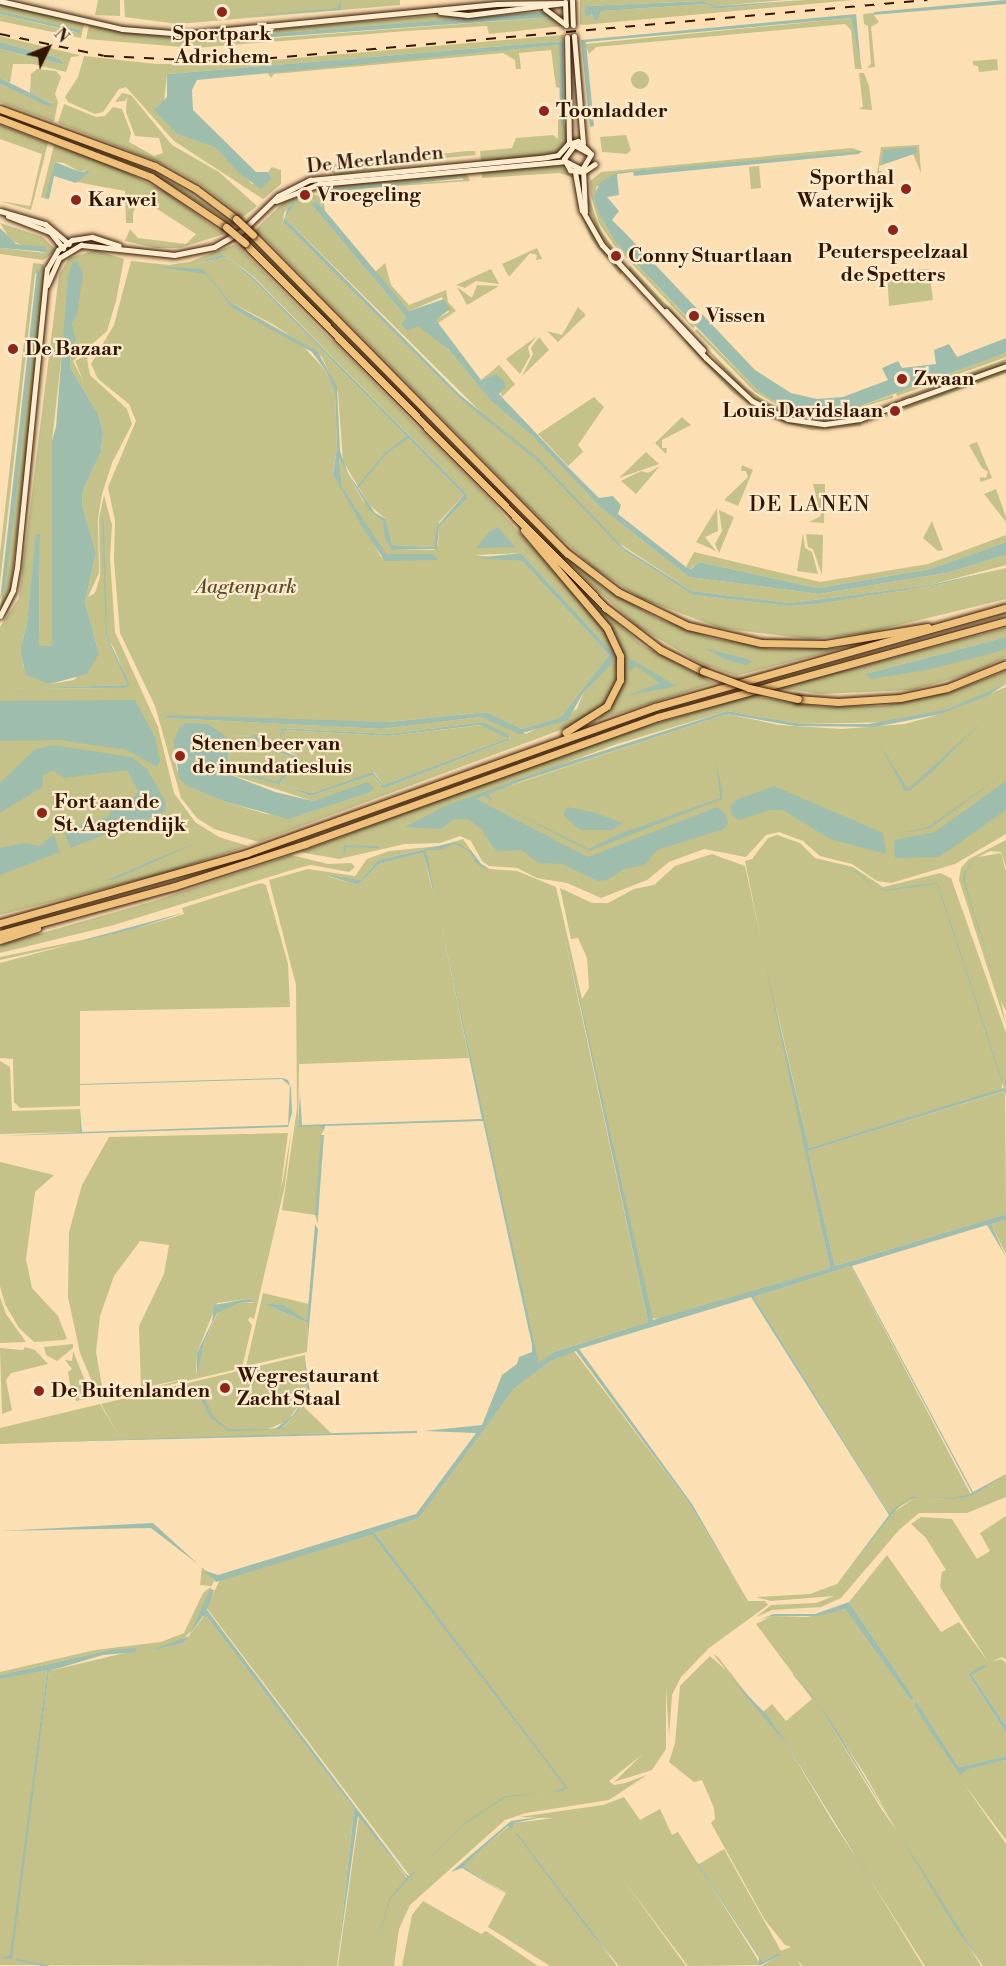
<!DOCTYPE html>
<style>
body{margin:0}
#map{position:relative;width:1006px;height:1966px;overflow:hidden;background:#fce0b3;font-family:"Libre Bodoni",serif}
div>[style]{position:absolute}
.green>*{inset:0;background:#c4c189}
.round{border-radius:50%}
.water>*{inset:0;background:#9fbdac}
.stream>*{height:1.5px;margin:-0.75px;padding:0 0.75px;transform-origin:0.75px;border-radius:0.75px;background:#9fbdac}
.roads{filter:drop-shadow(0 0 2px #331500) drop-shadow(0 0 2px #331500)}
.secondary>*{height:5px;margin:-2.5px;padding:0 2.5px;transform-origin:2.5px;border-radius:2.5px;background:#fdebce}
.motorway>*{height:7px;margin:-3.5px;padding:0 3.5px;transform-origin:3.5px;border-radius:3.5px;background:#eec07a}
.rail>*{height:1.5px;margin-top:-0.75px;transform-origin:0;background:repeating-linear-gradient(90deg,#331500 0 10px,transparent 0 20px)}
.bridges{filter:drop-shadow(0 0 2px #331500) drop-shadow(0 0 2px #331500)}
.motorway-bridge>*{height:7px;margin:-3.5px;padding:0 3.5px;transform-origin:3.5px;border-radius:3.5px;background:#eec07a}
.dots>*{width:16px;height:16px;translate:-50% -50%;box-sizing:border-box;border:3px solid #fdebce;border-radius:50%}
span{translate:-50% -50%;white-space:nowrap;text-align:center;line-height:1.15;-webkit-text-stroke:4.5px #fdebce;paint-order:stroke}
.poi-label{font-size:20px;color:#331500;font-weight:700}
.left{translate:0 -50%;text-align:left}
.right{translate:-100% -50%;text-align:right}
.street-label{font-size:20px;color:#331500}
.park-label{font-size:20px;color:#5e4929;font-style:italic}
.neighbourhood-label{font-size:21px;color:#331500;letter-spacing:1.5px}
.north{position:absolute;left:18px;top:18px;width:60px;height:60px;-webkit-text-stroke:4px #fdebce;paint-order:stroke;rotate:47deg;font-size:16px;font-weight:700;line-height:24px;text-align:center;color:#331500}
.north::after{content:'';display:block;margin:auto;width:21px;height:27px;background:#331500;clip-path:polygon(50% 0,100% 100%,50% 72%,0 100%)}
</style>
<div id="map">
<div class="green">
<i style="clip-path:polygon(98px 0,120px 0,120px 16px,95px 15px)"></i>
<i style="clip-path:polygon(124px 0,400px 0,400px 5px,178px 24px,125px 17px)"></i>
<i style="clip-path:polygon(580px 0,783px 0,717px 6px,703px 1px,585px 6px,585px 18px,592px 14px,596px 22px,602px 11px,707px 4px,715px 9px,804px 0,853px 0,583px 25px,580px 24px)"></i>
<i style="clip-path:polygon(0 4px,84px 24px,81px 38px,0 21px,0 14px,73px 32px,79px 30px,0 11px)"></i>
<i style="clip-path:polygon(872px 13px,879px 22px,871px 27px,875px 67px,867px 68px,871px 64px,868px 26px,864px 24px,863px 14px)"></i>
<i style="clip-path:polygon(441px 15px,473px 18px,229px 37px,221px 38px,220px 42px,553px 17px,562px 26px,489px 34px,487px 26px,406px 31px,194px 48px,86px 39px,89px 25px,138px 34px,184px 37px)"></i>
<i style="clip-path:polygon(851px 18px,862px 69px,855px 69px,851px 30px,845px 24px,596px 47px,589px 54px,585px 44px)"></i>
<i style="clip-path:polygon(563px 35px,563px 41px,167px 74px,164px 102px,177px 134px,216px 148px,252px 184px,272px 178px,268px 172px,272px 167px,281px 170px,281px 184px,263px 199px,174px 141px,126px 87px,119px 89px,103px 112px,95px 114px,68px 102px,65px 97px,78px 77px,84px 56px,156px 64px,227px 64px)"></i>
<i style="clip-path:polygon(0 36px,79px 55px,79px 56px,71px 57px,66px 72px,33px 64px,13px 64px,10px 83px,0 78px,0 49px,65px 65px,59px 58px,0 42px)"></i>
<i style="clip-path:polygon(559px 45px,560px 88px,556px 87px,551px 50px,519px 53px,521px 69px,516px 69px,515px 60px,503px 53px,274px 74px,271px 78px,267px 72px)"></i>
<i style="clip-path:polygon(997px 59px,998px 70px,979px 72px,978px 66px,973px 65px,973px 61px)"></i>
<i style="clip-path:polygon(37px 69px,56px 71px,61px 77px,55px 94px,58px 102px,54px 122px,0 102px,0 84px,50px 106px,52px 103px,30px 93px,31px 74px)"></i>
<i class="round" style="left:631px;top:71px;width:18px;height:18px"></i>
<i style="clip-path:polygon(859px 73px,864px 73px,869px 86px,872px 110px,858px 109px,863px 107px)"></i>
<i style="clip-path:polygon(122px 93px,131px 95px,172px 145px,219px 172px,257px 206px,243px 217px,200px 184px,166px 165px,58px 123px,64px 104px,96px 117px,105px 116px,113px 107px,122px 109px,131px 133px,129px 142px,154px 156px,163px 153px,159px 138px,135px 136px,126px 112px,127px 97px,125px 101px,115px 102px)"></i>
<i style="clip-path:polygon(558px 119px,562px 119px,563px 131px,566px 120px,567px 142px,558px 153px,481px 163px,480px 151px,512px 148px,516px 138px,553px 135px,558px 139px)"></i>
<i style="clip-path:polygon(0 125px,48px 143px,31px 210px,0 201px,30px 206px,42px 154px,0 139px)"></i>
<i style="clip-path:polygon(626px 135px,631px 150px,627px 154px,602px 152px,600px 137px)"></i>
<i style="clip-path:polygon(58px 136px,99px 149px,150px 171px,187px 191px,231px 223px,148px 171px)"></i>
<i style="clip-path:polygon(54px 145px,109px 164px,164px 191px,224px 234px,180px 248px,156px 248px,125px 241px,130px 229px,138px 238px,186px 244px,196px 234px,140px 198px,133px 213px,133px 223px,126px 223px,125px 191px,77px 182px,86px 170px,80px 172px,64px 163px,55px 162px,46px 198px,49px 200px,41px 197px)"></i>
<i style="clip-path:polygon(919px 145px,921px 173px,913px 154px,879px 166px,879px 171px,883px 171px,877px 174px,881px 147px)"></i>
<i style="clip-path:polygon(852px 148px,864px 152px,619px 172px,596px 187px,599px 214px,616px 243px,695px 326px,693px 328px,614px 245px,599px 223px,591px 196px,590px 181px,601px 172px)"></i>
<i style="clip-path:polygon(468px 151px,475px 151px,476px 155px,424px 160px,430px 155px)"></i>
<i style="clip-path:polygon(417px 156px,420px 161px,331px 169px,335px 164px)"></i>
<i style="clip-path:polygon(421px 164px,335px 175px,331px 171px)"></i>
<i style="clip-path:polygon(561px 166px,574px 178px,560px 173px,482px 178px,482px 170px)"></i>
<i style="clip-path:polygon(759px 166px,761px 188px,751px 189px,749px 167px)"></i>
<i style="clip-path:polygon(evenodd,466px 172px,470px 181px,322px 191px,322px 185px,466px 172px,463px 177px,463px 180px,329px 189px,463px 177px)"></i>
<i style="clip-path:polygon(584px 184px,601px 231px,627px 267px,599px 235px,587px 204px)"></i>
<i style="clip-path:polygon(evenodd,304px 194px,323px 196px,325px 211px,316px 200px,311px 204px,402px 312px,406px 318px,402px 324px,418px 325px,449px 350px,490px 400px,532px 436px,601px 508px,689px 577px,819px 594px,946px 573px,1006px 555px,1006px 565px,930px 585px,790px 603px,692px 591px,614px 540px,623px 550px,693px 595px,789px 606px,818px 604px,938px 585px,1006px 568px,1006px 599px,866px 633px,810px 639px,720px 628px,640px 598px,593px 567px,552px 530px,256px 229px,283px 203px,301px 195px,304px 199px,304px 194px,298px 199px,285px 218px,480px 411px,459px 398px,283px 222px,284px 213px,298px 199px)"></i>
<i style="clip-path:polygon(576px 201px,598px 244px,623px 272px,620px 275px,591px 239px)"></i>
<i style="clip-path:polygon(0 223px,43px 237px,55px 249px,52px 254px,43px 260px,0 254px,0 248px,45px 253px,11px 241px)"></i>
<i style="clip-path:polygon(249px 241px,275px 265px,546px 540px,605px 589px,657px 618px,711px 638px,772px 649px,843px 648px,736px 676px,698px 662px,637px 626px,551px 548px)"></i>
<i style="clip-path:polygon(evenodd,236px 244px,495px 505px,606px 632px,617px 656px,615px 685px,604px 705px,579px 723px,259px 842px,214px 829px,197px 818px,181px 798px,155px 706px,120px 633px,114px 561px,115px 521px,108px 487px,136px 421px,129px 404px,98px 379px,91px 364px,114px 325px,131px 261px,169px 265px,189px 262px,236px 244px,223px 254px,253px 276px,467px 494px,467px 499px,439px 527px,438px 545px,434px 550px,393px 550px,384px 525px,383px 521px,363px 501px,339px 457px,342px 486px,386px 555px,437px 556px,381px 557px,333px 472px,337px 447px,335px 393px,326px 371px,301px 344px,232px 308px,206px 274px,230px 302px,274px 325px,322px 357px,338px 392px,343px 461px,369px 505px,386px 519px,392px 545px,435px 547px,439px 522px,464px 495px,253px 280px,226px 257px,196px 264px,223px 254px,236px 244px,521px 553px,614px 654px,583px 693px,577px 709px,526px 734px,481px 717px,382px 729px,166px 718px,388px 722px,487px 712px,522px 729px,561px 717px,609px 655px,522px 561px,475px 555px,521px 553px,236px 244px,483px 722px,510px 738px,509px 740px,385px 788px,380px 785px,373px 775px,311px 796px,286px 787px,312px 793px,374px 772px,383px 785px,508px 738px,483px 725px,389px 736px,283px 730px,279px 741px,281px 728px,389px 734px,483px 722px,236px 244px,184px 724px,228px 738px,229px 767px,277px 783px,297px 759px,259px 745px,254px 737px,232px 736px,254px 735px,260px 743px,290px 752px,299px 757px,300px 761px,280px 783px,283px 786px,187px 755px,182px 759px,313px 801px,372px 792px,300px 815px,266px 814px,223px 801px,189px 787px,177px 770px,174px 755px,180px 726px,184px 724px)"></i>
<i style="clip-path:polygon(537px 248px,542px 259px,536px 260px,537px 255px,530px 253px,509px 277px,502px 264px)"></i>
<i style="clip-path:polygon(evenodd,96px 250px,124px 259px,116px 301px,107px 331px,73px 361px,84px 383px,75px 361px,92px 352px,87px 359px,90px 375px,127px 409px,132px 424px,112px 463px,102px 494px,98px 518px,99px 573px,88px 597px,95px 593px,100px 577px,99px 518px,104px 495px,112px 525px,110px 558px,115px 632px,158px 727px,174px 793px,195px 822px,219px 837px,248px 846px,162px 874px,0 915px,0 627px,19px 598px,59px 275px,69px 258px,96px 250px,72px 263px,77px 316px,72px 324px,70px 367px,98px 414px,103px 432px,101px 452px,83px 490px,82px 505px,96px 553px,85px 602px,99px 654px,74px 680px,50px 684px,24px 668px,20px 651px,27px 623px,37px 534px,40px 534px,39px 646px,52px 646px,52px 441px,72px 263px,96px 250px,107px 638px,114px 648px,129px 685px,124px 688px,3px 689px,127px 685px,107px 638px)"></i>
<i style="clip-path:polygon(33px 263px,43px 264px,45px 269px,38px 350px,11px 589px,0 611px,41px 271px,35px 274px,0 583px,0 553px)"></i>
<i style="clip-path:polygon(385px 263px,391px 285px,409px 305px,446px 290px,448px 302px,456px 311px,438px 323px,435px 320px,449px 312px,442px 297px,409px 311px,375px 272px)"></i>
<i style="clip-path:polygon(630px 266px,690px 330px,690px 331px,628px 270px)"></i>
<i style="clip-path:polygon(491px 269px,499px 284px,476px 281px,465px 288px,456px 285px)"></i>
<i style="clip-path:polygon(929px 269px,933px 300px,889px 306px,887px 272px)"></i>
<i style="clip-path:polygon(477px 285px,499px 286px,467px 305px,457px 287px,472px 298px)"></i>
<i style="clip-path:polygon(578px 307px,586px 315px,558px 342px,547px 331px,562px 335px)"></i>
<i style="clip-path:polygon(697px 329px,759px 392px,781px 405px,855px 408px,893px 395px,893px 398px,832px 415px,785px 409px,755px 392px,695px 331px)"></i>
<i style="clip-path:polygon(693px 334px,745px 387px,768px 403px,810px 417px,854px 417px,831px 422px,779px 413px,741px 388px)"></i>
<i style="clip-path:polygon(537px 336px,528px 347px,530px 356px,520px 374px,506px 359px)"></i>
<i style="clip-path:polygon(539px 337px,549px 350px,522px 376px,533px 354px,531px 348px)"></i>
<i style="clip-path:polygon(688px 340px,743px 397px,768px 414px,804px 426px,838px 427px,860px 422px,861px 426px,811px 430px,771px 419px,732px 392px,684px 341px)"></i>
<i style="clip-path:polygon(1006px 353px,1006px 357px,897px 396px,896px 393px)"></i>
<i style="clip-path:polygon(1006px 359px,1006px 364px,901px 399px,901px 398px)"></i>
<i style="clip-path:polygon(499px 365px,515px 384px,502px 397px,496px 374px,481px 380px)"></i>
<i style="clip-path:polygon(1006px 369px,1006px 373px,905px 410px,904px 407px)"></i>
<i style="clip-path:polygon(594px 397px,604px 407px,578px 445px,583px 452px,568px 466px,538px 434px)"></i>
<i style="clip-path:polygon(682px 417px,691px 425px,662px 440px,662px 448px,667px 448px,666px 454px,655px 443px)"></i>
<i style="clip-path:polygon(977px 442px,992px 478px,980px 482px,980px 477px,986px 478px,988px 472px,982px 468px,969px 445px)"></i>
<i style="clip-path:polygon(646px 452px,659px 464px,619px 478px)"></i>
<i style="clip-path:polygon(742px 465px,753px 470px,738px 506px,724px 500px,748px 477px,746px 471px,741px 471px)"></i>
<i style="clip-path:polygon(660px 466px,636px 494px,621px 481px,641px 471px,648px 473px)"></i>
<i style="clip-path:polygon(813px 484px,825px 484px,824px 523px,809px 522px,821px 516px)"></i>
<i style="clip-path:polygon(996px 489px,1006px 517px,1006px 522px,984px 494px)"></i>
<i style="clip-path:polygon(717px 508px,718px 531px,705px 537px,716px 551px,696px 542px)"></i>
<i style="clip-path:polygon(719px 510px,734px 517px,719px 553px,715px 544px,722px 531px)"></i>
<i style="clip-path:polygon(932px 521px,943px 550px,938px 551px,923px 538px)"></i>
<i style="clip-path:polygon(803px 533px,805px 548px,812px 552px,818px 574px,797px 571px)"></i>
<i style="clip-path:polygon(806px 534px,823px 535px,822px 575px,813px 549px,808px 547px)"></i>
<i style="clip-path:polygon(1006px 535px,1006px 542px,930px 569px,818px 588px,699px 562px,690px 569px,686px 567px,694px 552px,820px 582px,928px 564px)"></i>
<i style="clip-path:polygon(562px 574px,642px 645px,714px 683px,598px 720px,619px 691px,623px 656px,613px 632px)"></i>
<i style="clip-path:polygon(1006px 628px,1006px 637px,865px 674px,966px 659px,1006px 648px,1006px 657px,970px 674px,912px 690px,821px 694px,779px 688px)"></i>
<i style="clip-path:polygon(1006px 671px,1006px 684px,994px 690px,947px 709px,894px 722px,802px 724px,727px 711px,617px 744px,457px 803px,727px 714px,779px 725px,842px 729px,905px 724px,941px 714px,1006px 687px,1006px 834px,955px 864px,891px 883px,877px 881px,852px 864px,820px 856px,803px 841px,779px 832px,766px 835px,746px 857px,704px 849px,669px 862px,647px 880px,601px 898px,567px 883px,537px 878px,517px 868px,489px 866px,482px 861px,471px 841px,460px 836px,440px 843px,405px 844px,339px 859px,300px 852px,610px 737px,750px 696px,821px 707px,882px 706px,951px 692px)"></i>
<i style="clip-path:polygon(evenodd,777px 835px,800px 843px,815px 858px,853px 867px,883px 887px,940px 873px,951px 878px,1006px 1033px,1006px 1091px,1002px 1080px,1002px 1090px,809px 1148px,774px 998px,830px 1268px,661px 1319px,651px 1318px,563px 929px,648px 1322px,554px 1352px,539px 1364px,440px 919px,469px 1058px,299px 1064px,298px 1126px,320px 1126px,324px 1130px,321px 1135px,318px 1224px,315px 1215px,282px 1210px,297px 1109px,296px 985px,269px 880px,308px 869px,355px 876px,367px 859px,389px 851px,440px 846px,463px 839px,480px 863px,490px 869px,517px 871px,556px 887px,582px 999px,589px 988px,587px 958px,578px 938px,571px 939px,560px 888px,592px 903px,608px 903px,634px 889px,654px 885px,675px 866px,712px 854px,745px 866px,761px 940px,745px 861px,752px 859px,768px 838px,777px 835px,424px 849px,434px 897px,423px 853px,379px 864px,358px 885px,326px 876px,361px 880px,378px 860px,424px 849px)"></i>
<i style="clip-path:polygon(1006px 840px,1006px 867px,1001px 852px,990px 851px,978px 857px,1001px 853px,1006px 872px,1006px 1011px,1001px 1001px,1006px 1025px,959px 880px,961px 868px,969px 859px)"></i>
<i style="clip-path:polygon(291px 855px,328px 864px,351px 863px,355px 867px,349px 872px,311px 865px,295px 869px,114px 925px,0 953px,0 945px,154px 901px)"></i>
<i style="clip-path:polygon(261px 883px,266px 885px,288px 964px,290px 1007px,80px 1011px,80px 1106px,20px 1108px,14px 1102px,13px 1059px,0 1058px,0 963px,72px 944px,0 960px,0 957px,135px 929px,184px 914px,182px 908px)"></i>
<i style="clip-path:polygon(0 1061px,10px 1067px,12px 1111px,80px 1109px,80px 1132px,0 1134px)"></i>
<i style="clip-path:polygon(1005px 1091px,1006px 1214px,835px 1266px,808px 1151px)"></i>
<i style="clip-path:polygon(evenodd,288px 1133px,281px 1188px,255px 1299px,283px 1180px,291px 1133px,285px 1185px,254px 1319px,250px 1317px,248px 1320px,252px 1325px,242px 1368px,100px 1401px,189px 1378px,141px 1388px,139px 1326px,164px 1274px,169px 1245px,140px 1241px,114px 1276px,100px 1316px,96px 1352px,104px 1397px,99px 1398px,80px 1353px,68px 1297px,69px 1232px,82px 1185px,109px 1137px,288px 1133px,247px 1299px,255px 1303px,239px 1303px,218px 1312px,204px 1343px,196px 1375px,197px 1353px,217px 1303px,247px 1299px)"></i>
<i style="clip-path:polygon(0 1162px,54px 1175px,35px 1192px,26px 1259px,32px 1288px,58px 1316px,67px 1339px,64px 1340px,34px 1342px,19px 1328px,5px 1304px,0 1286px)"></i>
<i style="clip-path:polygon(1006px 1220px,1006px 1254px,991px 1224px)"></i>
<i style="clip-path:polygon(851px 1266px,971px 1495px,1006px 1474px,1006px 1497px,967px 1513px,919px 1513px,899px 1530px,841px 1598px,821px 1607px,772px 1610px,756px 1617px,771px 1605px,816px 1603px,834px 1596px,771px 1601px,756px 1597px,810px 1594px,837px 1584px,894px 1512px,916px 1497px,889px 1513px,754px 1297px)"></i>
<i style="clip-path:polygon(263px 1293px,309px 1304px,307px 1320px,282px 1305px,262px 1303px,308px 1323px,307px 1352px,246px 1366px)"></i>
<i style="clip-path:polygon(0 1297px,6px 1314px,26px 1342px,0 1343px)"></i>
<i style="clip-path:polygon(73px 1344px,73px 1348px,57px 1361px,46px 1355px,44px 1347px)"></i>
<i style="clip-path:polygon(25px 1347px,35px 1350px,48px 1364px,11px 1373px,6px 1380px,12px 1410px,2px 1414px,0 1348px,23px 1350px)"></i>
<i style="clip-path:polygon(73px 1351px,92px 1398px,76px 1401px,70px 1384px,68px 1372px,72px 1369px,65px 1360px,72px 1361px)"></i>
<i style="clip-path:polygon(574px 1351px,689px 1503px,748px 1601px,765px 1601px,768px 1605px,709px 1648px,681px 1677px,672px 1695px,669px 1737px,666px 1688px,666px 1749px,652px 1770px,614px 1782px,643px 1754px,609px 1781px,614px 1785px,625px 1783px,647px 1775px,609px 1800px,526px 1813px,505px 1820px,410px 1905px,399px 1929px,394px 1966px,338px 1966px,359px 1816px,407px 1878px,410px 1876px,206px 1607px,220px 1580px,372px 1535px,567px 1789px,375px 1533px,419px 1518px,514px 1389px,551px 1361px)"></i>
<i style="clip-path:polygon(305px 1355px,307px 1395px,287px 1421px,268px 1429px,284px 1427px,303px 1406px,331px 1433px,0 1444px,0 1428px,100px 1404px,118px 1434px,101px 1404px)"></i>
<i style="clip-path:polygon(evenodd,1006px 1516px,1006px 1660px,1002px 1657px,991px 1662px,1001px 1659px,1006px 1663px,1006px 1726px,972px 1675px,986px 1665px,968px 1674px,1006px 1733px,1006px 1756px,959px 1767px,916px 1701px,914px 1704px,960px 1774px,971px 1767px,1006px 1760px,1006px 1840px,962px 1781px,1006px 1844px,1006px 1966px,983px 1966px,900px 1836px,981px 1966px,925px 1966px,864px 1869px,923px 1966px,803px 1966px,797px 1960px,801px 1966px,762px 1966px,782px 1953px,763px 1962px,699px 1864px,724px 1849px,781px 1951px,791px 1947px,785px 1945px,765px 1920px,711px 1823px,715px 1819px,714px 1808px,702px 1780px,694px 1782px,669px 1762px,675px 1743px,680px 1686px,710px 1656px,727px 1671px,713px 1654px,718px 1657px,787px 1745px,833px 1822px,859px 1862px,788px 1745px,763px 1712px,772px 1704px,786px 1721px,812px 1699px,756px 1624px,772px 1616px,807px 1617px,845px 1609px,911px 1701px,914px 1698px,849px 1602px,887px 1555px,941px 1632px,959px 1622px,989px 1663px,940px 1587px,942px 1572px,946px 1570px,926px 1538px,911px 1524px,921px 1517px,952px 1519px,977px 1559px,990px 1551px,980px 1533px,1006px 1516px,816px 1701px,864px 1773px,897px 1831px,882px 1810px,816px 1701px)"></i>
<i style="clip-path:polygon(202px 1567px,214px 1581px,192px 1630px,183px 1639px,146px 1652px,184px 1643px,204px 1616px,207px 1617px,354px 1809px,337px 1966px,0 1965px,0 1679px,47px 1669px,11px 1959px,49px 1671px,137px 1650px,110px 1650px,0 1675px,0 1672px,95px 1650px,161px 1642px,184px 1633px,203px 1593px,212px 1586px,200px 1585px)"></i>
<i style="clip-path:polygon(624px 1797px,640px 1820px,660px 1809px,672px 1835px,678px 1832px,761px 1965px,688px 1966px,622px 1878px,686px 1966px,619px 1966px,517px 1833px,617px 1966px,550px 1966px,488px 1927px,506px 1893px,462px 1866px,509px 1826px,512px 1829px,514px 1823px,554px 1818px,519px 1817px,603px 1805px)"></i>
<i style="clip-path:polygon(423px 1901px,481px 1934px,486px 1931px,538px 1966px,402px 1966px,412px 1915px)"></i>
</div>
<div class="water">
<i style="clip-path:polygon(341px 0,341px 10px,231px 17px,337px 8px)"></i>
<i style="clip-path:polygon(804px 0,715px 9px,707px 4px,602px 11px,596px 22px,592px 14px,585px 18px,585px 6px,703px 1px,717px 6px)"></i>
<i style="clip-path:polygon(1006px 0,1006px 4px,872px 15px,874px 12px)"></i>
<i style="clip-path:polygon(0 11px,80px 30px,80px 33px,0 14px)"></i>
<i style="clip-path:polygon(544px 12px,553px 17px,219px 41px,229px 37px)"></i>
<i style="clip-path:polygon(856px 14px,861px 66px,851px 18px,586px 42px,594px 126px,590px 127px,581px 40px)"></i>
<i style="clip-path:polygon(563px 41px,564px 131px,560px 120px,559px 45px,197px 80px,192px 90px,193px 110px,256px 172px,268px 172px,272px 178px,261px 189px,240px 174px,216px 148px,177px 134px,154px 110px,167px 97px,167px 74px)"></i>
<i style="clip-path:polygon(0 42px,59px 58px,65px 65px,0 49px)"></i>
<i style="clip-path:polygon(0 78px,10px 83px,53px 104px,50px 107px,0 84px)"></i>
<i style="clip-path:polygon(916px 147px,917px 153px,881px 165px,883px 150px)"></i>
<i style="clip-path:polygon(861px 151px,859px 154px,634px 176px,633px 172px,617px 174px,619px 195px,607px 197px,619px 211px,612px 220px,629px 237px,755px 370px,791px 393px,817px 399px,843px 397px,888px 380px,882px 368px,898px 361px,902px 368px,936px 364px,934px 350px,949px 344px,957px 357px,1006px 338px,1006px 353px,855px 408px,832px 413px,781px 405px,759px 392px,616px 243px,599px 214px,594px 197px,600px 182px,619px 172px)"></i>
<i style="clip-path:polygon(55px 162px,80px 172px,90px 171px,76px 183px,54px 176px,49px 199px,45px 198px)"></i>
<i style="clip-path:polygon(464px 178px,351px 190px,329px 189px,463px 177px)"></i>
<i style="clip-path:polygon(298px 199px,285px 218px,460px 395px,538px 458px,624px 548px,692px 591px,790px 603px,930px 585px,1006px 568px,938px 585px,818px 604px,789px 606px,693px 595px,623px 550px,535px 459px,459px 398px,283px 222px,288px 208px)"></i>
<i style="clip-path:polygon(316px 200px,409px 311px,444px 299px,450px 309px,436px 320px,481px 380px,496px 374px,502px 379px,506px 386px,499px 394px,569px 468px,599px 498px,613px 496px,621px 505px,618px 514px,686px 567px,691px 569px,699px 562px,818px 588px,930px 569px,1006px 542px,1006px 555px,946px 573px,819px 594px,689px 577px,601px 508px,532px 436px,490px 400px,449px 350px,418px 326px,408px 331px,401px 324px,406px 318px,402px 312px,311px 204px)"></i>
<i style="clip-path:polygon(0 228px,16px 244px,46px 247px,47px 252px,0 248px)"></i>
<i style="clip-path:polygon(223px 254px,253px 277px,467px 494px,467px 499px,439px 527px,437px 549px,392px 550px,385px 538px,383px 521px,369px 510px,339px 458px,342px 486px,386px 554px,434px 554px,438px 560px,385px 561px,364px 530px,333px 474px,337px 447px,335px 393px,326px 371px,312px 352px,232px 308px,206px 274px,152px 266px,203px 269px,230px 302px,317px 351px,337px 386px,340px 451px,348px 473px,375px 513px,386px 519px,392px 545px,434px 547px,437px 526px,464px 495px,253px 280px,226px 257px,195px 264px)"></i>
<i style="clip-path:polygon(77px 261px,83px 273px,77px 316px,72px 324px,76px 340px,71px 347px,70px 367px,98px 414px,103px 432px,101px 452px,83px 490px,82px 505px,96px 553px,85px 602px,99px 654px,87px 674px,50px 684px,26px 675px,20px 651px,27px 623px,36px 534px,40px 534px,39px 646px,52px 646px,52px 441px,56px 427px,68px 275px,72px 263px)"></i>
<i style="clip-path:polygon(37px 269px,41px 271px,12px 529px,5px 586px,0 600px)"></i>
<i style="clip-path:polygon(102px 516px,104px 524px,107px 636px,130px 685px,125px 688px,0 689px,127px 685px,106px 636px)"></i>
<i style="clip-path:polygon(498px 527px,515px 547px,476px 548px,490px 531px)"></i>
<i style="clip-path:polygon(521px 553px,614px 654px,611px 665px,583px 693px,568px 720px,519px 734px,481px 717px,382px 729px,166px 718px,167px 715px,388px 722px,487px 712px,522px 729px,561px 717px,609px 655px,522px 561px,475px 558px)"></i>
<i style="clip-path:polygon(1006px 637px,1006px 648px,997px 652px,926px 670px,871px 679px,865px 674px)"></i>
<i style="clip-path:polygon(705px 648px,750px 660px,752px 662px,745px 665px,724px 659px)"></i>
<i style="clip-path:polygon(628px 658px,633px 660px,676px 686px,626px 696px,660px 683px,636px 666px,629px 672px)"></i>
<i style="clip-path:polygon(1006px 684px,987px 696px,941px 714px,875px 727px,795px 726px,727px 714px,522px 781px,488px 794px,493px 801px,483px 796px,476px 799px,588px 857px,717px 807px,726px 814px,728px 824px,724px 829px,657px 850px,645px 865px,624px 869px,607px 880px,598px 881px,562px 864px,538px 863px,522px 850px,496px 851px,481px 829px,468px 819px,454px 819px,441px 829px,405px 827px,445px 806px,550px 768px,727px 711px,802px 724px,869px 724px,947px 709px)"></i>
<i style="clip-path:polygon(135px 700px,155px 737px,160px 761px,157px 767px,127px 750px,60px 740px,0 741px,0 701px)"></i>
<i style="clip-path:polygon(983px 721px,932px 772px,909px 791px,905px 791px,880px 745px,908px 789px)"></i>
<i style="clip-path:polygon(483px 722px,509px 735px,509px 740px,385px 788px,382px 787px,373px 775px,311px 796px,286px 787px,312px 793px,373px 772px,383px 785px,508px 738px,480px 725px,389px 736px,284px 730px,279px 741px,281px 728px,389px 734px)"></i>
<i style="clip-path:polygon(186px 723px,208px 724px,228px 738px,229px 767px,277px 782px,297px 759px,260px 745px,254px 737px,232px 736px,256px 735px,260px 743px,299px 757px,300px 761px,280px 783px,283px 786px,182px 756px,275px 792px,313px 801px,368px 782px,374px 788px,369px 793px,288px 819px,223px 801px,189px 787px,179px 778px,174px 741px,180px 726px)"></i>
<i style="clip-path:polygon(52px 745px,132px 757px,147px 769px,159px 790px,166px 803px,165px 812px,70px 848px,64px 830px,108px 817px,113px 807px,137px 795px,138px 790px,127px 770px,64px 778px,53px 770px,43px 776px,42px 787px,0 813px,0 783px,34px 750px)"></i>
<i style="clip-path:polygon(716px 762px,722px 789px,722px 799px,589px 851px,498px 804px,589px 849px,616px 835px,720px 798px)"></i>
<i style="clip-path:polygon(1006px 772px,930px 828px,896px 834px,928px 827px)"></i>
<i style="clip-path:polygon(1006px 781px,1006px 810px,948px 851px,938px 857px,895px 858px,894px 840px,935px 832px)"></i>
<i style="clip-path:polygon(774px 786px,883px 833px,886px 854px,830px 839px,783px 810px,769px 810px,739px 820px,733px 816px,730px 807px,736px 800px)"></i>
<i style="clip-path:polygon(567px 807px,593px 812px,622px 823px,613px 830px,580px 830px,563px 815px)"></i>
<i style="clip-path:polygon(54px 834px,60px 852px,0 875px,0 848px,24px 843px,40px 846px)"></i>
<i style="clip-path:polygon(201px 841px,118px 878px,105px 881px,149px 862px)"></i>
<i style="clip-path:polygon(455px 842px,471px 851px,488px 872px,476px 863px,470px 852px,455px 844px,440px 850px,426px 850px,435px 897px,423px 853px,379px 864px,358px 885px,325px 875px,361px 880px,378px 860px)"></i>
<i style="clip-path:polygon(974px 860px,965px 874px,966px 886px,999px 995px,963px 880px,964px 873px)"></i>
<i style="clip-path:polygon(816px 861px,858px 872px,874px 887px,886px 890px,915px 885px,937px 883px,938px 884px,1006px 1091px,1006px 1094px,1004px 1091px,808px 1151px,835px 1266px,1006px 1214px,1006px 1220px,991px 1224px,1006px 1257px,987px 1225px,852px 1266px,973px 1492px,1006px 1474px,977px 1493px,966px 1497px,953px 1499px,926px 1496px,955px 1498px,972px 1493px,851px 1266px,754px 1297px,889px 1513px,907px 1499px,912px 1497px,919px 1497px,907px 1500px,895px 1511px,837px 1584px,889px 1515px,751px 1297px,579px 1349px,692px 1504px,748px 1601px,689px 1503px,576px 1351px,551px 1361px,514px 1389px,419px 1518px,375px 1533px,567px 1787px,567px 1789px,560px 1791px,550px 1793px,506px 1797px,462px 1826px,424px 1864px,463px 1824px,505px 1796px,551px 1793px,565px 1787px,372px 1535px,216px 1582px,203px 1570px,218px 1575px,416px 1514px,476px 1433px,424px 1431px,482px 1425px,502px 1375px,517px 1364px,519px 1357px,532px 1352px,532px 1345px,483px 1121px,325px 1126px,324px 1130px,319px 1126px,298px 1127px,300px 1093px,302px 1125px,482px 1119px,440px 918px,539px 1363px,554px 1352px,648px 1322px,564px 929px,653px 1320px,830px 1268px,765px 963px,809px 1148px,1004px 1088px,937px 884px,885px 891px,872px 886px,856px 872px)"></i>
<i style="clip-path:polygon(186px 912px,135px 929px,83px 941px,87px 939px)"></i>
<i style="clip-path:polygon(282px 1078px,288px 1080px,291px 1088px,292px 1113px,288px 1127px,0 1136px,80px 1132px,80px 1109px,82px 1132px,288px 1125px,290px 1086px,282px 1079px,80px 1085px,79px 1105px,80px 1084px)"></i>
<i style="clip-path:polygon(321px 1135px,324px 1135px,318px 1216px,315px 1215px)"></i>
<i style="clip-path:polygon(315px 1224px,318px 1229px,307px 1349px,308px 1323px,262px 1303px,283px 1305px,307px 1320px)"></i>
<i style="clip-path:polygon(247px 1299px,256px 1302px,239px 1303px,217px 1313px,204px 1343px,197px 1376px,197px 1353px,212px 1322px,214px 1305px)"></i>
<i style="clip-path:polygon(305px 1360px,310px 1392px,298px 1412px,281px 1429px,228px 1431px,210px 1417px,197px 1391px,198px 1384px,213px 1416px,228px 1429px,275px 1429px,293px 1415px,309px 1392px,304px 1381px)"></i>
<i style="clip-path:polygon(417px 1431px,417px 1433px,50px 1442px,258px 1435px)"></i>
<i style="clip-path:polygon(153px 1523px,199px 1565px,151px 1528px,0 1531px)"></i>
<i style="clip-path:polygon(210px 1589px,214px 1590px,207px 1610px,406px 1874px,409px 1876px,418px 1869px,390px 1899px,375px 1952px,389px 1899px,407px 1877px,358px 1816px,337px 1966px,354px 1809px,207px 1617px,203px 1616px,184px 1643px,146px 1652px,189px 1636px)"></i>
<i style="clip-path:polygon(849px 1602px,914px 1698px,911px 1701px,845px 1609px,818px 1616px,772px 1616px,760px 1620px,773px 1614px,815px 1614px)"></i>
<i style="clip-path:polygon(136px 1648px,136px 1652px,103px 1655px,49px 1671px,12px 1959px,0 1958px,10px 1955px,47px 1670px,0 1679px,0 1675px,110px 1650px)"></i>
<i style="clip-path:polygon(983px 1665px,987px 1666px,972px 1675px,1006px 1726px,1006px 1733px,968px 1674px)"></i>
<i style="clip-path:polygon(793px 1675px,793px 1674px,814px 1698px,837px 1731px,897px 1831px,815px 1700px)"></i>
<i style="clip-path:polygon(729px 1676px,766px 1714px,788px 1745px,925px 1966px,787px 1745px)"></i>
<i style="clip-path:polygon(916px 1701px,959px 1767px,1006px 1756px,1006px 1760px,968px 1769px,960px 1775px,925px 1723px,914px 1704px)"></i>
<i style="clip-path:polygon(553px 1815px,514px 1823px,512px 1830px,508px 1826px,463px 1866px,504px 1893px,462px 1868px,451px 1872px,511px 1821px)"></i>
<i style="clip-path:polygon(516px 1834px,517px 1833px,619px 1966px,587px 1928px)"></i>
<i style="clip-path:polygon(900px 1836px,922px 1869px,983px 1966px,955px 1927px)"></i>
<i style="clip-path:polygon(696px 1862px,699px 1864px,763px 1962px,777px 1954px,782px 1954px,759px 1966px,759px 1958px)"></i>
</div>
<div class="stream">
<i style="left:358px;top:487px;width:44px;rotate:-50.5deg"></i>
<i style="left:386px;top:453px;width:26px;rotate:-36deg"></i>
<i style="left:344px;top:853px;width:7px;rotate:-82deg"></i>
<i style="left:345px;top:846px;width:33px;rotate:2deg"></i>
<i style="left:17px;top:1960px;width:32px;rotate:11deg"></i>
</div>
<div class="roads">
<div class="secondary">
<i style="left:572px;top:0;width:25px;rotate:88deg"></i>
<i style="left:0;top:1px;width:125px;rotate:12.9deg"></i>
<i style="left:122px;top:29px;width:63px;rotate:4.5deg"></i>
<i style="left:185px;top:34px;width:313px;rotate:-5.5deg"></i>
<i style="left:497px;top:4px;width:68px;rotate:-0.8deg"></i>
<i style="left:565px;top:2px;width:23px;rotate:88deg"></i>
<i style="left:545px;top:9px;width:26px;rotate:37deg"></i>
<i style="left:440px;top:12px;width:28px;rotate:6deg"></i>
<i style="left:468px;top:15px;width:97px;rotate:-7.1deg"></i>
<i style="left:574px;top:36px;width:107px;rotate:85.2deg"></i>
<i style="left:567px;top:37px;width:107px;rotate:88.9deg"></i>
<i style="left:574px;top:145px;width:17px;rotate:126deg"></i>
<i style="left:564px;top:159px;width:13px;rotate:61deg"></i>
<i style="left:570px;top:170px;width:13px;rotate:9deg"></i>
<i style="left:583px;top:172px;width:14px;rotate:-34deg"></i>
<i style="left:574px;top:145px;width:19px;rotate:28deg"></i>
<i style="left:565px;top:161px;width:18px;rotate:27deg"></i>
<i style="left:575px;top:172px;width:39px;rotate:80deg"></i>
<i style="left:582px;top:210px;width:40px;rotate:60.3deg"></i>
<i style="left:602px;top:245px;width:154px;rotate:47.4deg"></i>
<i style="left:706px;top:358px;width:63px;rotate:43.1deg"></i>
<i style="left:752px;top:401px;width:40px;rotate:26.6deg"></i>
<i style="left:788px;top:419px;width:37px;rotate:8deg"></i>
<i style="left:825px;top:424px;width:35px;rotate:-8deg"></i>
<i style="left:860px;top:419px;width:53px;rotate:-20.8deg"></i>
<i style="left:276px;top:201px;width:46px;rotate:-21.6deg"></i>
<i style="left:319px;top:184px;width:247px;rotate:-5.3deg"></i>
<i style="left:0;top:211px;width:47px;rotate:16.1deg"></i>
<i style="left:45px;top:224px;width:31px;rotate:40deg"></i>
<i style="left:8px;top:216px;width:45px;rotate:20.9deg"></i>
<i style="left:50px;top:232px;width:21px;rotate:51deg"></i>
<i style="left:47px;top:285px;width:30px;rotate:-66deg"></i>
<i style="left:59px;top:258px;width:26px;rotate:-31deg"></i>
<i style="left:81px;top:245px;width:94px;rotate:6.1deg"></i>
<i style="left:174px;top:255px;width:41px;rotate:-11.3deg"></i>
<i style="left:214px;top:247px;width:32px;rotate:-30deg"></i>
<i style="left:242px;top:231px;width:50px;rotate:-44.2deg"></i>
<i style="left:278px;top:196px;width:36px;rotate:-27deg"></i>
<i style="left:310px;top:180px;width:238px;rotate:-5.5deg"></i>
<i style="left:547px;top:157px;width:11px;rotate:-10deg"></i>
<i style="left:558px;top:155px;width:15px;rotate:-48deg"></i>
<i style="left:568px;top:144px;width:10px;rotate:-17deg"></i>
<i style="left:578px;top:141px;width:18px;rotate:45deg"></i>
<i style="left:591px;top:154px;width:16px;rotate:120deg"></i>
<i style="left:583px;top:168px;width:44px;rotate:87.4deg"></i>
<i style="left:666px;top:311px;width:54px;rotate:46.5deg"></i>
<i style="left:891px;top:407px;width:122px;rotate:-19.6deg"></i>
<i style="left:0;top:616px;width:29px;rotate:-63deg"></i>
<i style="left:13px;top:590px;width:22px;rotate:-80deg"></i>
<i style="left:17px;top:568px;width:301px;rotate:-84.3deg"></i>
<i style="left:47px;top:269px;width:22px;rotate:-60deg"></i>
<i style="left:58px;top:250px;width:17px;rotate:-36deg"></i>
<i style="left:72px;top:240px;width:20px;rotate:-9deg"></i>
<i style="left:92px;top:237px;width:28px;rotate:18deg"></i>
</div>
<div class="motorway">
<i style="left:0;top:109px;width:165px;rotate:20.2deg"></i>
<i style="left:155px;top:166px;width:47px;rotate:29.3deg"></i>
<i style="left:196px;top:189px;width:50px;rotate:36.9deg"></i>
<i style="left:0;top:119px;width:162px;rotate:21deg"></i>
<i style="left:151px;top:177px;width:90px;rotate:33.7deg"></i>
<i style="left:253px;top:235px;width:447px;rotate:45.4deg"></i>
<i style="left:567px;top:553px;width:64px;rotate:37.4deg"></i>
<i style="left:618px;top:592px;width:78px;rotate:25.9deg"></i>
<i style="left:688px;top:626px;width:75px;rotate:13.1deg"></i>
<i style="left:761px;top:643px;width:64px;rotate:0.9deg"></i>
<i style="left:825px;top:644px;width:104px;rotate:-9.4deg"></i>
<i style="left:245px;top:243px;width:513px;rotate:45.32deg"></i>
<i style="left:606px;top:608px;width:69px;rotate:37.4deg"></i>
<i style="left:661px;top:650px;width:47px;rotate:26.6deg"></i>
<i style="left:524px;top:530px;width:128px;rotate:49.7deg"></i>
<i style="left:607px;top:628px;width:31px;rotate:65deg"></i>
<i style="left:620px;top:656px;width:24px;rotate:90deg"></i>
<i style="left:620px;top:680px;width:29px;rotate:117deg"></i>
<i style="left:607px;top:706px;width:49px;rotate:147.6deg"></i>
<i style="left:798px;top:699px;width:40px;rotate:4.3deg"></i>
<i style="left:838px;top:702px;width:62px;rotate:-3.7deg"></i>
<i style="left:900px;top:698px;width:48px;rotate:-12deg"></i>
<i style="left:947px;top:688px;width:64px;rotate:-22.1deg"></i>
<i style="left:0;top:923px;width:257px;rotate:-15.8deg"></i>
<i style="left:247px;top:853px;width:433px;rotate:-19.7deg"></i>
<i style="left:655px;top:707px;width:365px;rotate:-15.8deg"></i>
<i style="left:0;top:934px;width:181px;rotate:-15.3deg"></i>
<i style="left:175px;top:886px;width:137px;rotate:-17.9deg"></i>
<i style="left:305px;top:844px;width:375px;rotate:-19.8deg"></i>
<i style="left:658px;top:717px;width:361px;rotate:-15.4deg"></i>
<i style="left:0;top:940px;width:39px;rotate:-18deg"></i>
</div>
</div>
<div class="rail">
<i style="left:0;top:34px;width:106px;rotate:11.9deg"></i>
<i style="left:104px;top:56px;width:123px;rotate:2.8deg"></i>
<i style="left:227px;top:62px;width:703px;rotate:-5.06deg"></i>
</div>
<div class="bridges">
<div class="motorway-bridge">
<i style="left:236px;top:219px;width:23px;rotate:43deg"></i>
<i style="left:226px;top:227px;width:25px;rotate:40deg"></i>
<i style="left:703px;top:671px;width:49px;rotate:20.3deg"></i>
<i style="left:749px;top:688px;width:50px;rotate:12.7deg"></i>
</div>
</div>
<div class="dots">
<i style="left:222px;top:12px;background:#8f2418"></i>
<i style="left:544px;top:111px;background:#8f2418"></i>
<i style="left:906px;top:189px;background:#8f2418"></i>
<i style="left:305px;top:195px;background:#8f2418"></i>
<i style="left:76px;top:200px;background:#8f2418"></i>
<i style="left:893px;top:230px;background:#8f2418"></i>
<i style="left:616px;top:256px;background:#8f2418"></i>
<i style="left:694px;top:316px;background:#8f2418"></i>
<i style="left:13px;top:349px;background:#8f2418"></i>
<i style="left:902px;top:379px;background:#8f2418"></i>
<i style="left:895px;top:411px;background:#8f2418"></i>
<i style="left:180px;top:756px;background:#8f2418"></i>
<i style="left:42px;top:813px;background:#8f2418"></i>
<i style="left:225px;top:1388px;background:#8f2418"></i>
<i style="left:39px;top:1391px;background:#8f2418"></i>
</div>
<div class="poi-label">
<span style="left:222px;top:46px">Sportpark<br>Adrichem</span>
<span class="left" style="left:556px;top:111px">Toonladder</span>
<span class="right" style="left:894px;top:190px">Sporthal<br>Waterwijk</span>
<span class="left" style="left:317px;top:195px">Vroegeling</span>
<span class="left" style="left:88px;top:200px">Karwei</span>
<span style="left:893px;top:264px">Peuterspeelzaal<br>de Spetters</span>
<span class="left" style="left:628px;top:256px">Conny Stuartlaan</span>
<span class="left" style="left:706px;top:316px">Vissen</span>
<span class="left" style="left:25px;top:349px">De Bazaar</span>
<span class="left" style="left:914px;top:379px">Zwaan</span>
<span class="right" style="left:883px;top:411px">Louis Davidslaan</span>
<span class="left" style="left:192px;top:756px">Stenen beer van<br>de inundatiesluis</span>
<span class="left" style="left:54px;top:814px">Fort aan de<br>St. Aagtendijk</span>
<span class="left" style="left:237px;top:1388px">Wegrestaurant<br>Zacht Staal</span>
<span class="left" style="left:51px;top:1391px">De Buitenlanden</span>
</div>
<div class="street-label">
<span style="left:375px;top:160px;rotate:-6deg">De Meerlanden</span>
</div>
<div class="park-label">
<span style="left:246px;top:587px">Aagtenpark</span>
</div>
<div class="neighbourhood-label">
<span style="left:810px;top:505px">DE LANEN</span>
</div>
<div class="north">N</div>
</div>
